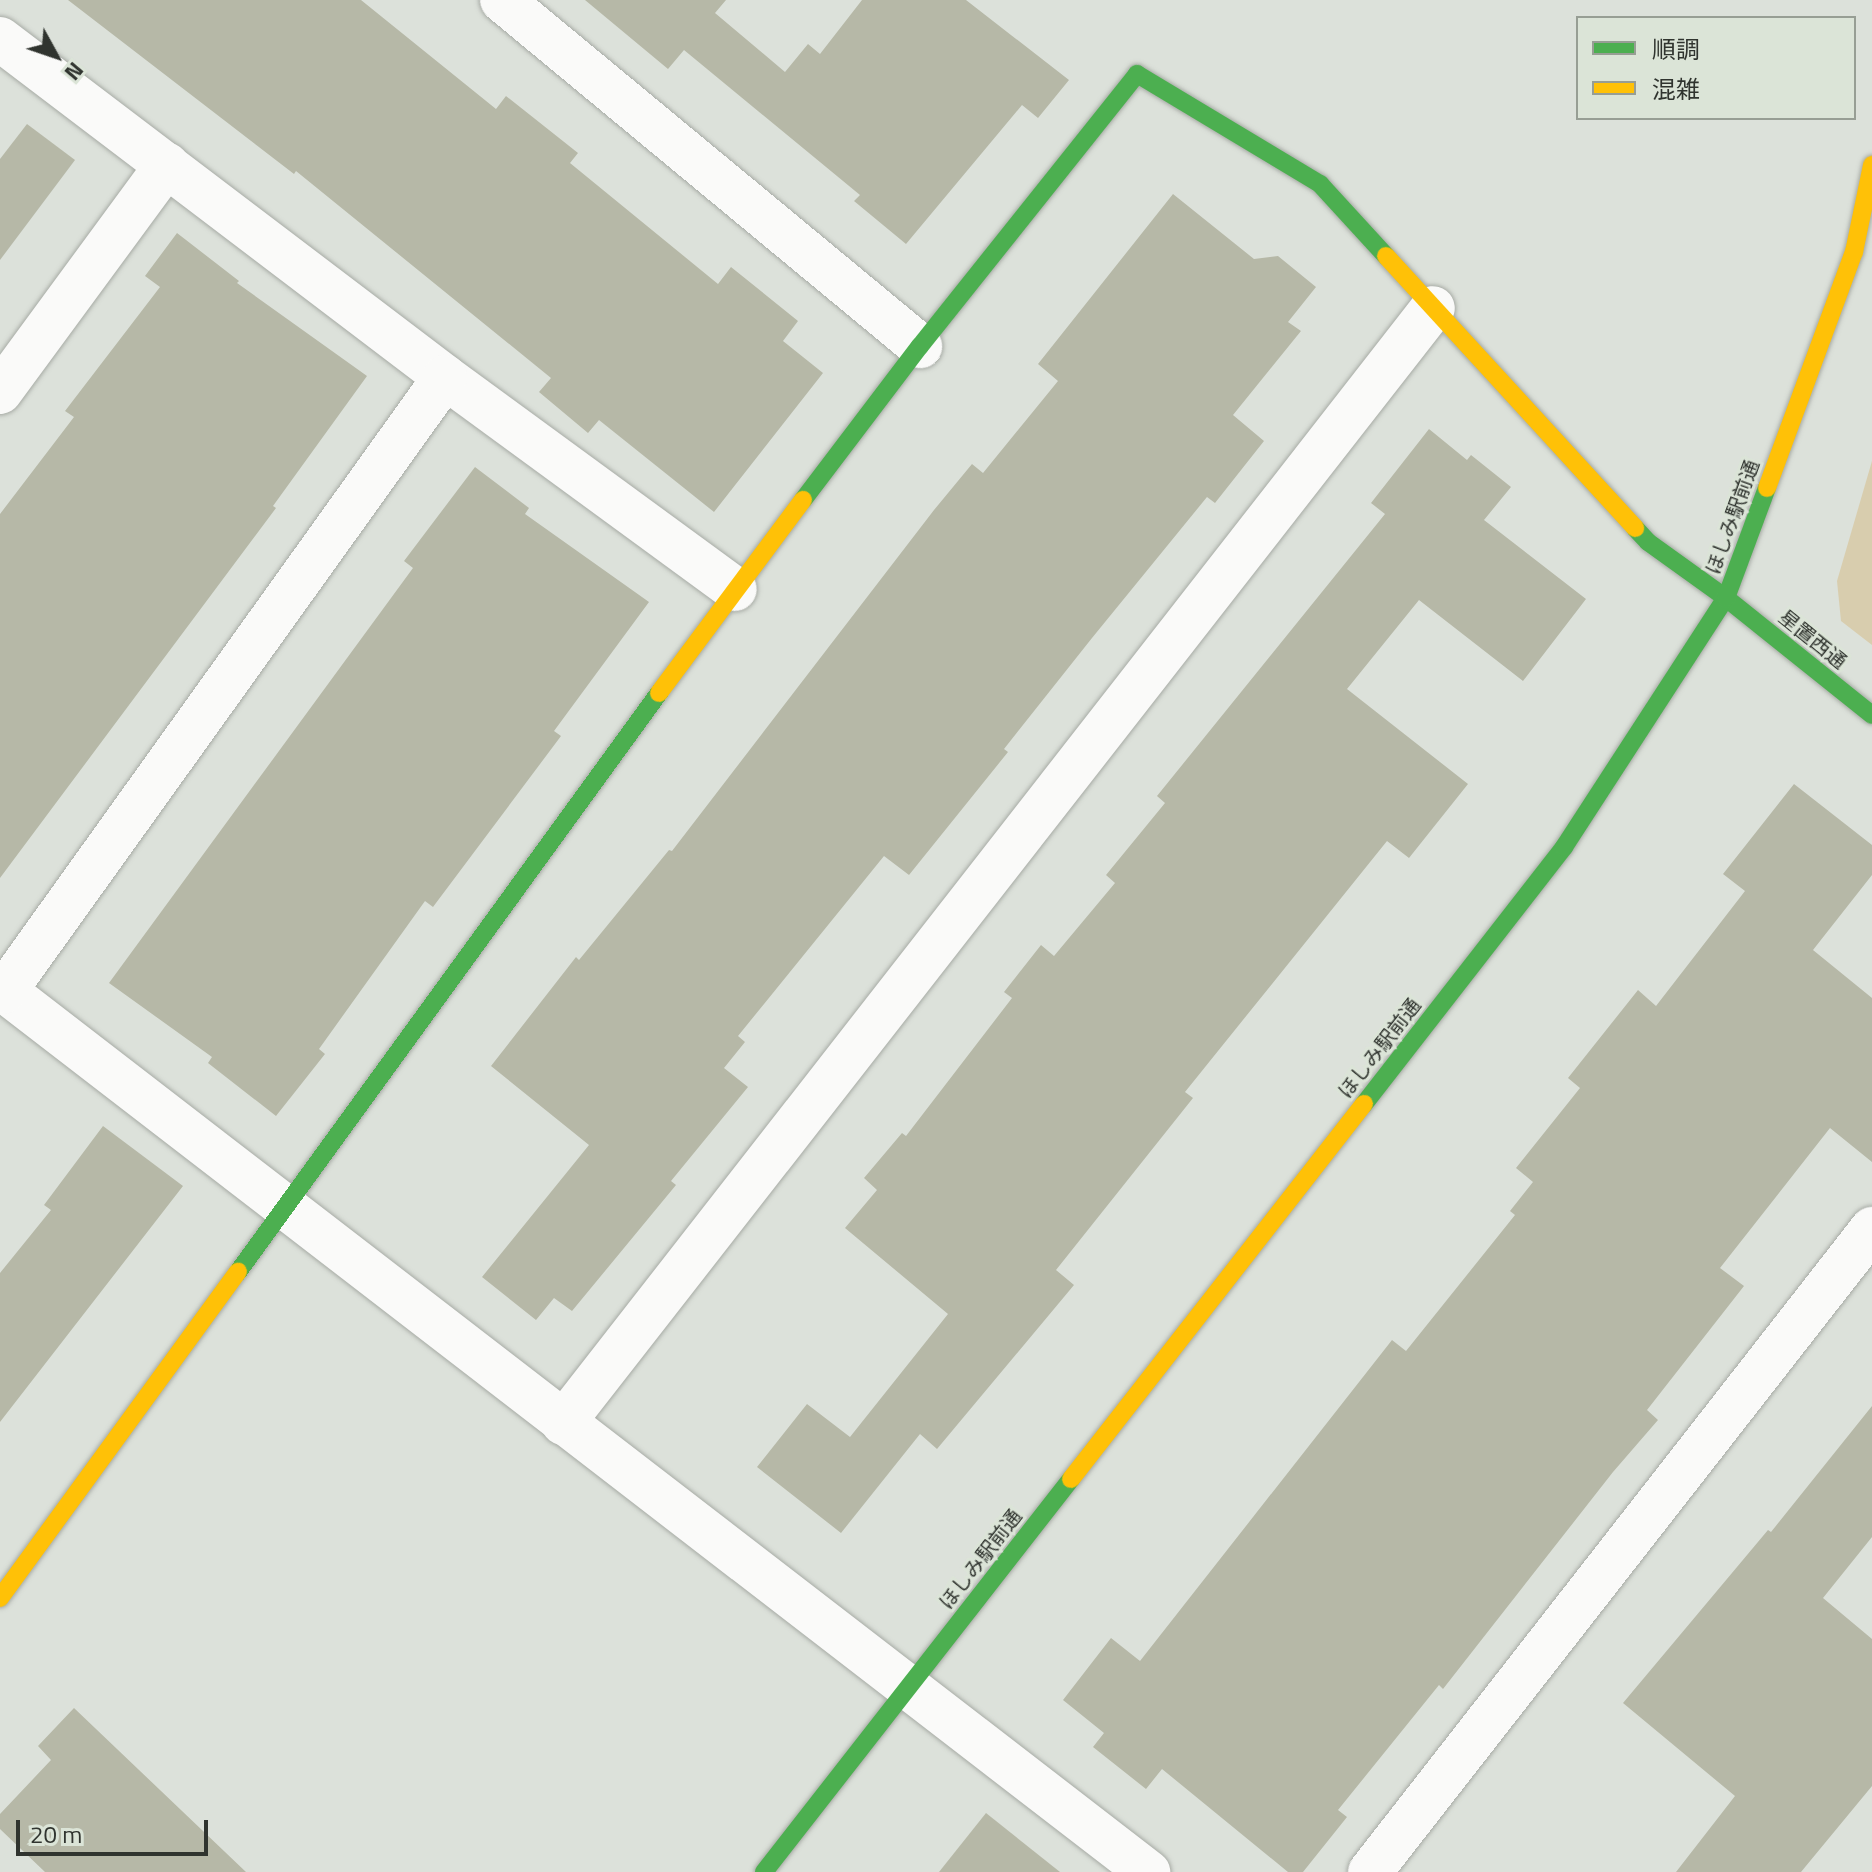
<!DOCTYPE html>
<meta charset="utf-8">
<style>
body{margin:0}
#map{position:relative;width:1872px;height:1872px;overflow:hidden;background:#dce1da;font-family:"Titillium Web","Noto Sans JP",sans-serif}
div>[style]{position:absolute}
.green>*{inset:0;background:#d8cdae}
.building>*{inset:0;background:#b6b8a7}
.roads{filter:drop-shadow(0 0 2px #a7aba5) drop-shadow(0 0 2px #a7aba5)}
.street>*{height:44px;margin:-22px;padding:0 22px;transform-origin:22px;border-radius:22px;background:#fafaf9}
.fast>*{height:18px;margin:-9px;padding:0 9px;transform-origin:9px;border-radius:9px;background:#4caf50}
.slow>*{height:18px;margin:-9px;padding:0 9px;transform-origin:9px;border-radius:9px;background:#ffc107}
span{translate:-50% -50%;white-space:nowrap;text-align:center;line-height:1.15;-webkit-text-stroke:6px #dbe4d7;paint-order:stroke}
.street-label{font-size:20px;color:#30342f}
.legend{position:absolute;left:1576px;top:16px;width:280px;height:104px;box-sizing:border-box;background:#dbe4d7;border:2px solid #979e94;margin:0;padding:10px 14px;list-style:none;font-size:24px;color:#30342f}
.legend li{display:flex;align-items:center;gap:16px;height:40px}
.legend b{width:40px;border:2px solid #979e94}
.north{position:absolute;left:16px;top:16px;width:80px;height:80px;-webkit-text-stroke:6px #dbe4d7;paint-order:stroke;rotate:130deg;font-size:22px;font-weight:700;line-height:32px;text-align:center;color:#30342f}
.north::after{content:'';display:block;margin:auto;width:28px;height:36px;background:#30342f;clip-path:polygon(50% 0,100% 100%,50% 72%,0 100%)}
.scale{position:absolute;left:16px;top:1820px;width:192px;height:36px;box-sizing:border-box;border:4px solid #30342f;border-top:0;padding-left:10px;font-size:24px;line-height:28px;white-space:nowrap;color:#30342f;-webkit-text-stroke:6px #dbe4d7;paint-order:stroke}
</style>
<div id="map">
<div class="green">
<i style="clip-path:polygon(1872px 461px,1872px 645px,1841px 621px,1837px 581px)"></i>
</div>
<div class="building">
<i style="clip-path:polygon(68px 0,361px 0,496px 109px,506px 96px,578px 153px,570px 163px,718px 284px,731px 267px,798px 321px,783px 341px,823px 373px,714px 512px,599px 420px,588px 433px,539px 392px,551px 378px,296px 171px,294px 174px)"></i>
<i style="clip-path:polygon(585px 0,726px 0,715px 13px,785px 72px,808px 44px,820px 54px,862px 0,966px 0,1069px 80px,1038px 118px,1022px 105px,906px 244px,854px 201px,860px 195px,684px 50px,668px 69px)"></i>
<i style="clip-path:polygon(27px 124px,75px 160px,0 260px,0 159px)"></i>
<i style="clip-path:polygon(1173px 194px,1254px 259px,1278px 256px,1316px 287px,1288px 322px,1301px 331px,1233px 415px,1264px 441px,1215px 503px,1207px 497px,1092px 638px,1004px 749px,1008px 752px,909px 875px,884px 856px,738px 1036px,745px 1042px,724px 1068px,748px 1087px,671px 1181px,676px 1185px,572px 1311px,554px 1298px,536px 1320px,482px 1277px,589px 1145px,491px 1066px,576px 957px,579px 960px,669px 850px,672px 851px,934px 510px,972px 464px,983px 473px,1058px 381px,1038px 364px)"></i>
<i style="clip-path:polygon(177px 233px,239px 281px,237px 283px,367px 376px,273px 506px,276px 508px,0 878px,0 514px,74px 417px,65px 411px,160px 287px,145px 276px)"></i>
<i style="clip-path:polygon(1429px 429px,1467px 460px,1471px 455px,1511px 487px,1484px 520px,1586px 599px,1523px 681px,1419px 600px,1347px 689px,1468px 784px,1409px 858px,1387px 841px,1185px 1092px,1193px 1098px,1056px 1270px,1074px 1285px,937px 1449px,920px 1434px,841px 1533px,757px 1467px,807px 1404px,850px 1437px,948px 1314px,845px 1228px,877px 1190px,864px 1178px,902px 1133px,906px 1136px,1012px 998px,1004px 992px,1041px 945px,1054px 956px,1115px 883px,1106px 875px,1165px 803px,1157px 796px,1385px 514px,1371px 503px)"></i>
<i style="clip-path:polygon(475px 467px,529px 508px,525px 514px,649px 602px,554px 731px,561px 736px,433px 907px,425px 901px,319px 1049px,325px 1054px,276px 1116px,208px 1063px,212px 1057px,109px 983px,413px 568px,404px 561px)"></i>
<i style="clip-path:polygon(1794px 784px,1872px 845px,1872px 875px,1813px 950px,1872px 998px,1872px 1162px,1830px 1128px,1720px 1268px,1744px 1286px,1647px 1410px,1658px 1420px,1613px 1472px,1443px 1689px,1439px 1685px,1338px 1810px,1347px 1817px,1303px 1872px,1288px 1872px,1162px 1769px,1146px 1789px,1093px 1747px,1104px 1733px,1063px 1700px,1111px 1638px,1140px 1661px,1392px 1340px,1406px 1351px,1515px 1215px,1510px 1211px,1533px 1182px,1516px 1168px,1580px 1088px,1568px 1078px,1638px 990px,1656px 1006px,1745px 891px,1723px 874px)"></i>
<i style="clip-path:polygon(103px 1126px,183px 1186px,0 1422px,0 1273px,51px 1210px,44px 1205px)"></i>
<i style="clip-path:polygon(1872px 1406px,1872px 1537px,1823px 1598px,1872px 1639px,1872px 1786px,1801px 1872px,1676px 1872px,1735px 1796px,1623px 1703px,1768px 1530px,1771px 1532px)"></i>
<i style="clip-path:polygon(74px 1708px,246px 1872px,45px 1872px,0 1829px,0 1814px,51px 1760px,38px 1746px)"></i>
<i style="clip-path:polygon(986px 1813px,1060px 1872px,939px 1872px)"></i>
</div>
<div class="roads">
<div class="street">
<i style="left:502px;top:0;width:543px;rotate:39.62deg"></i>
<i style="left:0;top:39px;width:559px;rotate:37.22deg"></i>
<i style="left:445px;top:377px;width:359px;rotate:36.2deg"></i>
<i style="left:0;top:392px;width:282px;rotate:-53.7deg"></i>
<i style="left:0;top:987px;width:1450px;rotate:37.63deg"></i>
<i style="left:5px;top:991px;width:755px;rotate:-54.37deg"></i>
<i style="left:563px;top:1423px;width:1414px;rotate:-52.04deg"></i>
<i style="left:1370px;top:1872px;width:816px;rotate:-52.02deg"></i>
</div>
<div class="fast">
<i style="left:803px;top:500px;width:193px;rotate:-52.8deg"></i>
<i style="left:920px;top:346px;width:348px;rotate:-51.4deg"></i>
<i style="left:1137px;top:74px;width:214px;rotate:31deg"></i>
<i style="left:1320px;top:184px;width:98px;rotate:47.5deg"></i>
<i style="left:1635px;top:528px;width:19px;rotate:47deg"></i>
<i style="left:1648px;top:542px;width:96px;rotate:35.7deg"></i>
<i style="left:1726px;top:598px;width:187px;rotate:38.7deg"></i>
<i style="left:1364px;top:1104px;width:326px;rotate:-52.1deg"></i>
<i style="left:1564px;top:847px;width:297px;rotate:-57deg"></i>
<i style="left:1726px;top:598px;width:117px;rotate:-69.6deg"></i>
<i style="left:238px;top:1272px;width:716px;rotate:-53.98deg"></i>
<i style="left:764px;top:1872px;width:499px;rotate:-52deg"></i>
</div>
<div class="slow">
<i style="left:1386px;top:256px;width:369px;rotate:47.5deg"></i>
<i style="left:1767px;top:488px;width:252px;rotate:-69.8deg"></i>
<i style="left:1854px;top:252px;width:89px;rotate:-78.3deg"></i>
<i style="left:659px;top:693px;width:241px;rotate:-53.3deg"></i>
<i style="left:1071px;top:1479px;width:476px;rotate:-52deg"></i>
<i style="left:0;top:1598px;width:404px;rotate:-53.9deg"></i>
</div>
</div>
<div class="street-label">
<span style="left:1732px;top:517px;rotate:-70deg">ほしみ駅前通</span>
<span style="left:1813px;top:639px;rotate:39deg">星置西通</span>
<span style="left:1379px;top:1048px;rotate:-52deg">ほしみ駅前通</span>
<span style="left:980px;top:1559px;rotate:-52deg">ほしみ駅前通</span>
</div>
<ul class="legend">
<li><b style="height:10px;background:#4caf50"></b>順調</li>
<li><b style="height:10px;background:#ffc107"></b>混雑</li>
</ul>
<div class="north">N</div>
<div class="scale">20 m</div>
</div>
